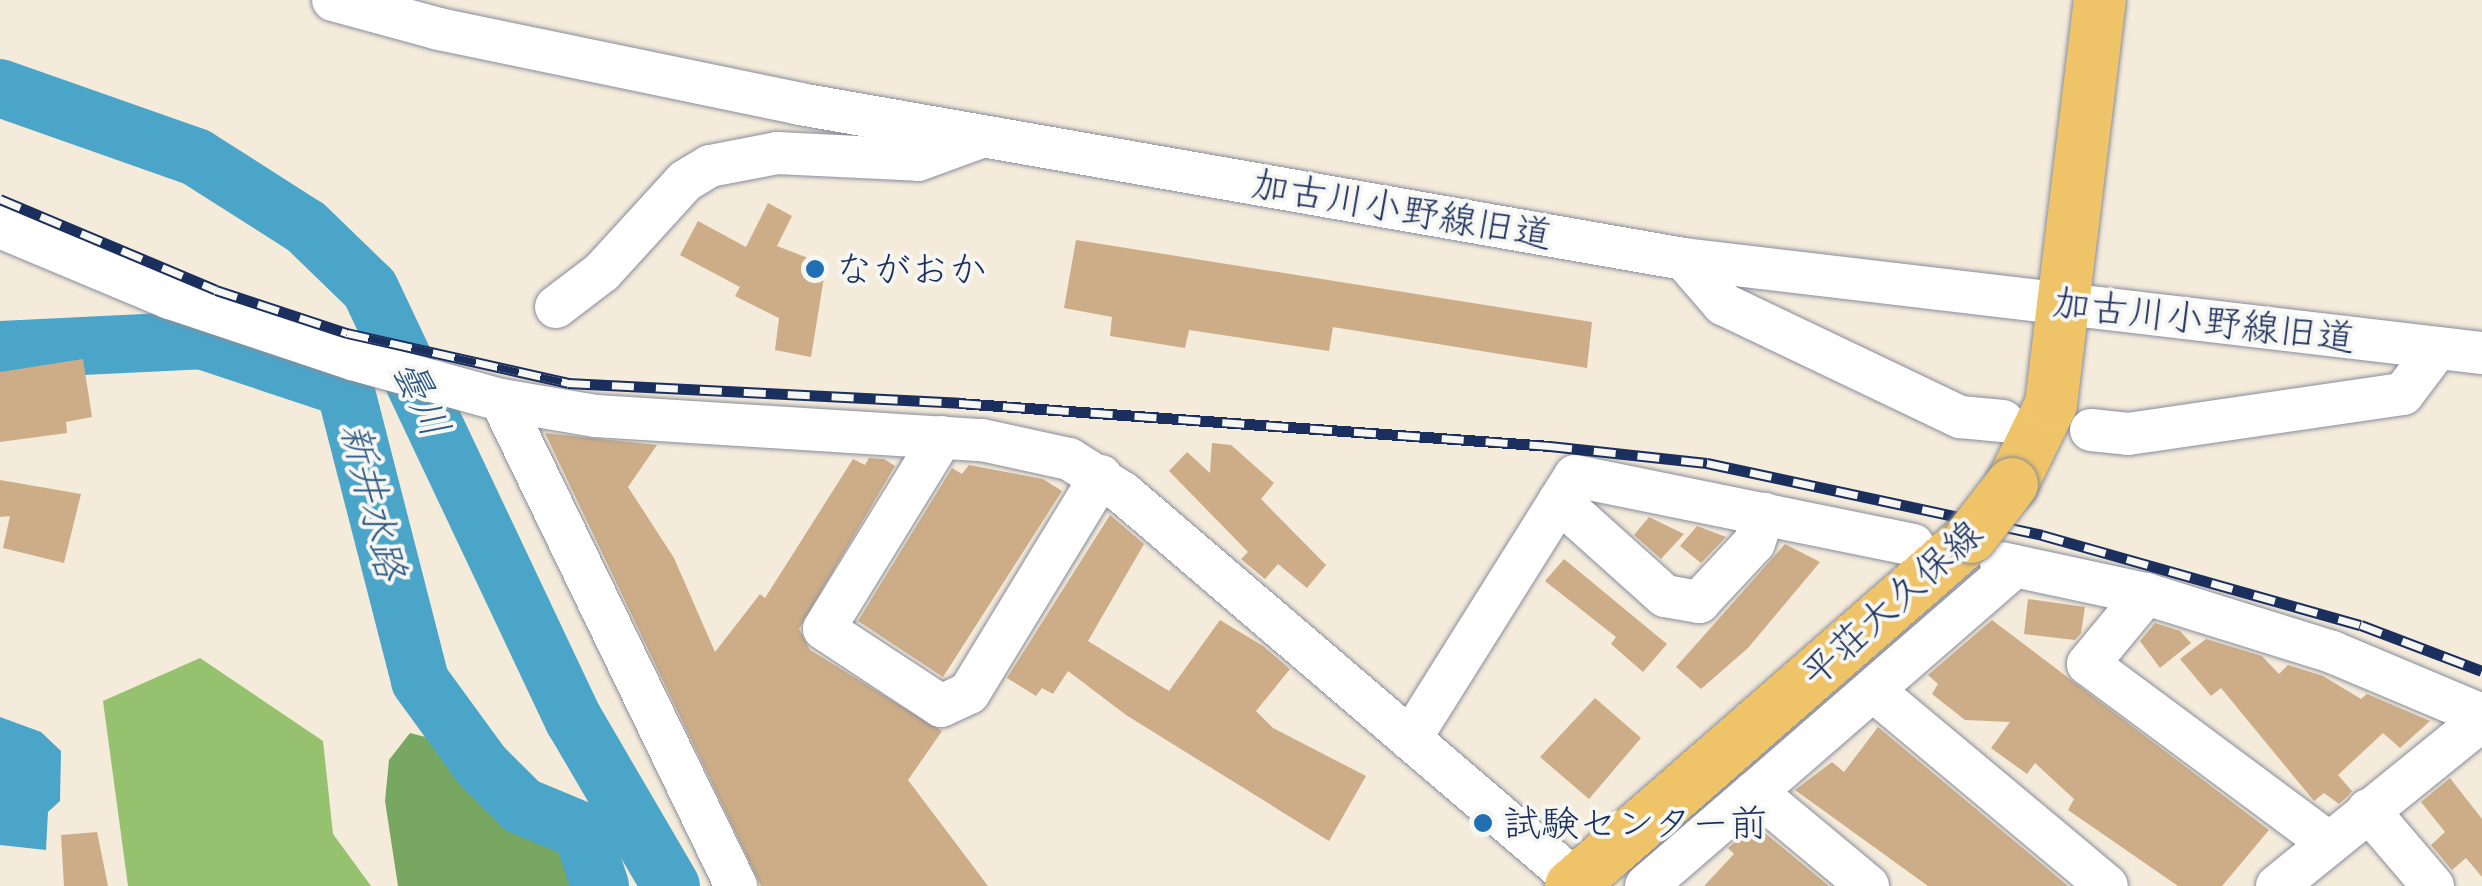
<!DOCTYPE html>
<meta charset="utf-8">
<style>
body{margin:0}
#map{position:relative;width:2482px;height:886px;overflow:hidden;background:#f4ebdb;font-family:"Shantell Sans","Klee One",sans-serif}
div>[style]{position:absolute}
.green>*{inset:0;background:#96c16e}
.forest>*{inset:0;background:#78a761}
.water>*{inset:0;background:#4aa5c8}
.river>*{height:58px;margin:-29px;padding:0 29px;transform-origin:29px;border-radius:29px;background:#4aa5c8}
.building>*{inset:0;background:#ccad88}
.roads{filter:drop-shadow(0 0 2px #888d9c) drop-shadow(0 0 2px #888d9c)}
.minor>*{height:42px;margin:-21px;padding:0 21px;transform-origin:21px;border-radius:21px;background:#fff}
.major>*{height:52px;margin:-26px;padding:0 26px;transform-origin:26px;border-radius:26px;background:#efc469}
.rail>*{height:11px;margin-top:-5.5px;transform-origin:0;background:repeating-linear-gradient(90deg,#f6f6f2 0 22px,#1b2f5e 0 44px);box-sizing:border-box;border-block:2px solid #1b2f5e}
.bridges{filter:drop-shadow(0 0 2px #888d9c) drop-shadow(0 0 2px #888d9c)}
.major-bridge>*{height:52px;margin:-26px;padding:0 26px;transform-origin:26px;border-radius:26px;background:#efc469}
.dots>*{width:28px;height:28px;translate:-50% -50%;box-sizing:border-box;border:5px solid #f6f6f2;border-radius:50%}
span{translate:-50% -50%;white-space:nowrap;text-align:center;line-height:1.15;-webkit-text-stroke:8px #f6f6f2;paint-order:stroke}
.street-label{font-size:38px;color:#1b2f5e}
.poi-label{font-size:38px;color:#1b2f5e}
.left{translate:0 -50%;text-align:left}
.water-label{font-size:40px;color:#2b5883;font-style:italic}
</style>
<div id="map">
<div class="green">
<i style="clip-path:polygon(200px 658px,323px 741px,333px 834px,371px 886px,128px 886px,103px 701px)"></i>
</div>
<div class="forest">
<i style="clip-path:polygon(410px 733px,441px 741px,507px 817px,544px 829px,575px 866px,580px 886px,398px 886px,385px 801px,389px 760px)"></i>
</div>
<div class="water">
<i style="clip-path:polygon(0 717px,41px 732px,61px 751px,60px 801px,48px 812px,46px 850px,0 845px)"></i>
</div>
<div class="river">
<i style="left:0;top:88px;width:208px;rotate:19.4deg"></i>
<i style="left:196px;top:157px;width:130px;rotate:32.5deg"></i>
<i style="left:306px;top:227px;width:89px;rotate:44.1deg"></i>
<i style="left:370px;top:289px;width:477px;rotate:64.7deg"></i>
<i style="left:574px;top:720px;width:192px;rotate:59.7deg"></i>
<i style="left:0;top:350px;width:201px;rotate:-2.8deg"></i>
<i style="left:201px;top:340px;width:152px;rotate:18.4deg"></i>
<i style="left:345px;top:388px;width:302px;rotate:75.6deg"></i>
<i style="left:420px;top:681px;width:105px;rotate:53.9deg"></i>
<i style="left:482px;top:766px;width:57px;rotate:45deg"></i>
<i style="left:522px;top:806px;width:65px;rotate:22.6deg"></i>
<i style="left:582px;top:831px;width:58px;rotate:71.9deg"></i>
</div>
<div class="building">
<i style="clip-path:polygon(768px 203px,792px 216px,777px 246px,826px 265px,811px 357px,775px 350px,779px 318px,735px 296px,740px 287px,680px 255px,698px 221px,746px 247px)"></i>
<i style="clip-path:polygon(1076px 240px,1592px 322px,1587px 368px,1333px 327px,1329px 351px,1189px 330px,1185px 348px,1110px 336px,1112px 317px,1064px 308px)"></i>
<i style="clip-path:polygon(83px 359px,92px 417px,66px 422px,67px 433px,0 442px,0 372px)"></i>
<i style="clip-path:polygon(545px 433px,657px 445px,628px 487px,674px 558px,715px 652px,760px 594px,765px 598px,853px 459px,865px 465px,869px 458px,884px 459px,895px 466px,799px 629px,810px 650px,942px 731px,908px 780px,988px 886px,761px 886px)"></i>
<i style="clip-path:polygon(1212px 443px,1231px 445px,1274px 483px,1261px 499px,1326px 565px,1307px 588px,1278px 564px,1265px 579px,1241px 559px,1248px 552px,1169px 471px,1187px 452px,1210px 473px)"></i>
<i style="clip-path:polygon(969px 465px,1043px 479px,1062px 491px,943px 677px,858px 621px,952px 468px,962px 474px)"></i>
<i style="clip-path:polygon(0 480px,81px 494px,64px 563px,3px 548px,10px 516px,0 517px)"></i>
<i style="clip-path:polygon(1110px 515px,1144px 544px,1088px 641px,1169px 691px,1220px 620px,1263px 646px,1290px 669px,1256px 711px,1273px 728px,1366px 776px,1329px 841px,1126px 715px,1068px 671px,1053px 694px,1042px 688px,1036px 696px,1007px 678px)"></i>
<i style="clip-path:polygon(1649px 517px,1684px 534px,1661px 559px,1634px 535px)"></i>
<i style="clip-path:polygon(1697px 526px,1726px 537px,1701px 563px,1680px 546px)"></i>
<i style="clip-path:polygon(1785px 544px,1820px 562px,1748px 648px,1701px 689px,1676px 667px)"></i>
<i style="clip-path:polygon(1564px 559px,1667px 644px,1643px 672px,1611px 644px,1616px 637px,1545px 581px)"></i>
<i style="clip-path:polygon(2028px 599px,2085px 607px,2081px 633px,2075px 640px,2024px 634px)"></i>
<i style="clip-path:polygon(1992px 620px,2269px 830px,2222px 886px,2178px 886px,2068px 810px,2074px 799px,2035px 763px,2027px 774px,1991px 748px,2010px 722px,1965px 720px,1932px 694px,1938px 684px,1928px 675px)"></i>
<i style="clip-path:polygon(2155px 623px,2180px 631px,2191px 643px,2160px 668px,2140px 641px)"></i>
<i style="clip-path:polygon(2206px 639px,2262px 656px,2279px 674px,2288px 665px,2323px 676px,2361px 699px,2367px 694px,2430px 721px,2400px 748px,2383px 733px,2338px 775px,2352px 791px,2348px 796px,2339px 804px,2324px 793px,2314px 801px,2221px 688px,2211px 696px,2180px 659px)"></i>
<i style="clip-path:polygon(1595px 698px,1641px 738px,1589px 799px,1540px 757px)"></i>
<i style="clip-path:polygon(1878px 727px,2068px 886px,1928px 886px,1795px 790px,1832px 762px,1844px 772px)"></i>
<i style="clip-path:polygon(2450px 778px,2482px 819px,2482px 877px,2466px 858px,2452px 870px,2431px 845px,2445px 832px,2421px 802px)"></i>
<i style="clip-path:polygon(1750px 829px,1760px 829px,1829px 886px,1704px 886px,1734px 854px,1728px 848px)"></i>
<i style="clip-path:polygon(97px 832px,108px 886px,64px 886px,61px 835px)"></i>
</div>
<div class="roads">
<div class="minor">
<i style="left:333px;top:0;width:110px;rotate:15.3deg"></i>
<i style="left:439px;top:29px;width:369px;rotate:11.7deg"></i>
<i style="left:800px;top:104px;width:897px;rotate:9.95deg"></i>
<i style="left:1684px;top:259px;width:804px;rotate:6.72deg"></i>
<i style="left:0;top:227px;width:184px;rotate:22.7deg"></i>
<i style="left:170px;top:298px;width:192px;rotate:18.5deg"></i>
<i style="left:352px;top:359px;width:155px;rotate:15.4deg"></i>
<i style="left:501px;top:400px;width:96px;rotate:9.6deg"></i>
<i style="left:596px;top:416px;width:387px;rotate:3.6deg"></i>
<i style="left:982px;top:440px;width:89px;rotate:12.3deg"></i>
<i style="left:1069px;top:459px;width:64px;rotate:32.2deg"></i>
<i style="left:1123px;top:493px;width:604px;rotate:40.57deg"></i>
<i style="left:1684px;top:259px;width:60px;rotate:49.1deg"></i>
<i style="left:1723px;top:304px;width:263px;rotate:25.5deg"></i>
<i style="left:1960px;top:417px;width:43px;rotate:5.3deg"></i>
<i style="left:556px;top:307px;width:58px;rotate:-37.3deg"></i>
<i style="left:602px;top:272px;width:123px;rotate:-47.6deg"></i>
<i style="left:685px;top:181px;width:29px;rotate:-31deg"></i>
<i style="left:710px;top:166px;width:68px;rotate:-11deg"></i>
<i style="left:777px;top:153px;width:141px;rotate:2.8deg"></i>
<i style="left:918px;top:160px;width:67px;rotate:-20.1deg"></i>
<i style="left:501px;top:400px;width:540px;rotate:64.19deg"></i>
<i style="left:2091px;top:430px;width:37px;rotate:6deg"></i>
<i style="left:2128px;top:434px;width:278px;rotate:-8.3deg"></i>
<i style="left:2403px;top:394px;width:55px;rotate:-53.1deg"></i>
<i style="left:942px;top:437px;width:225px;rotate:121.6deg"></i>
<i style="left:824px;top:629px;width:140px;rotate:33.3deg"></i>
<i style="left:941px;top:706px;width:31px;rotate:-25deg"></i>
<i style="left:969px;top:693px;width:254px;rotate:-58.7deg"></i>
<i style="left:1559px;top:501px;width:142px;rotate:41.9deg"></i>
<i style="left:1665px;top:596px;width:35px;rotate:10deg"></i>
<i style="left:1699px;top:602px;width:81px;rotate:-47deg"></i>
<i style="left:1754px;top:543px;width:31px;rotate:-71deg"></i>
<i style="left:2001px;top:563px;width:148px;rotate:12.1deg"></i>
<i style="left:2146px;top:594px;width:195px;rotate:17.3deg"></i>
<i style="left:2332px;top:652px;width:163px;rotate:22.8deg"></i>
<i style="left:2146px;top:594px;width:91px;rotate:129.6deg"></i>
<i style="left:2088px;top:664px;width:300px;rotate:36.6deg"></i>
<i style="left:1875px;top:692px;width:302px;rotate:39.9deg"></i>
<i style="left:1410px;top:739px;width:310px;rotate:-57.9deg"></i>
<i style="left:1575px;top:476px;width:345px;rotate:11.5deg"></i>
<i style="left:2368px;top:810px;width:100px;rotate:49.5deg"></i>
<i style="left:1646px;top:886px;width:144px;rotate:-40.8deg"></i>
<i style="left:1868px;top:886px;width:147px;rotate:-140.2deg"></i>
<i style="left:1755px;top:792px;width:344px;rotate:-41deg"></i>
<i style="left:2277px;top:886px;width:264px;rotate:-39deg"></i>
</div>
<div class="major">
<i style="left:2012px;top:484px;width:89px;rotate:-64deg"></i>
<i style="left:2051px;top:404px;width:407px;rotate:-83.1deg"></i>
<i style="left:1571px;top:886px;width:531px;rotate:-41.1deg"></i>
</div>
</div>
<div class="rail">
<i style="left:0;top:199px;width:234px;rotate:22.8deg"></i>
<i style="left:216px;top:290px;width:138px;rotate:18.2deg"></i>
<i style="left:347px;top:333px;width:227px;rotate:12.7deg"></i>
<i style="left:568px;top:383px;width:392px;rotate:2.9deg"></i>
<i style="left:959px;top:403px;width:593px;rotate:4.16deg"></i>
<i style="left:1550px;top:446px;width:158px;rotate:6.2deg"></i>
<i style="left:1707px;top:463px;width:343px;rotate:12.1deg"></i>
<i style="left:2042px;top:535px;width:331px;rotate:15.8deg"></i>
<i style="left:2361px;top:625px;width:129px;rotate:20.8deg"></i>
</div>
<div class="bridges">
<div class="major-bridge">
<i style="left:1971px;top:537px;width:67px;rotate:-52.3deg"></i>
</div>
</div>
<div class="dots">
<i style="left:815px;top:269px;background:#1f6fb2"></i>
<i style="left:1483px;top:823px;background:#1f6fb2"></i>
</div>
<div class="street-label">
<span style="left:1402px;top:209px;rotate:10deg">加古川小野線旧道</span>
<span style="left:2204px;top:320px;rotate:7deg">加古川小野線旧道</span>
<span style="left:1891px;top:603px;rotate:-42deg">平荘大久保線</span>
</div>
<div class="poi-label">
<span class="left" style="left:835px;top:269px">ながおか</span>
<span class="left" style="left:1503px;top:823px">試験センター前</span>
</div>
<div class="water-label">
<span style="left:422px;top:398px;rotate:65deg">曇川</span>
<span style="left:374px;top:501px;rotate:76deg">新井水路</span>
</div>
</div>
